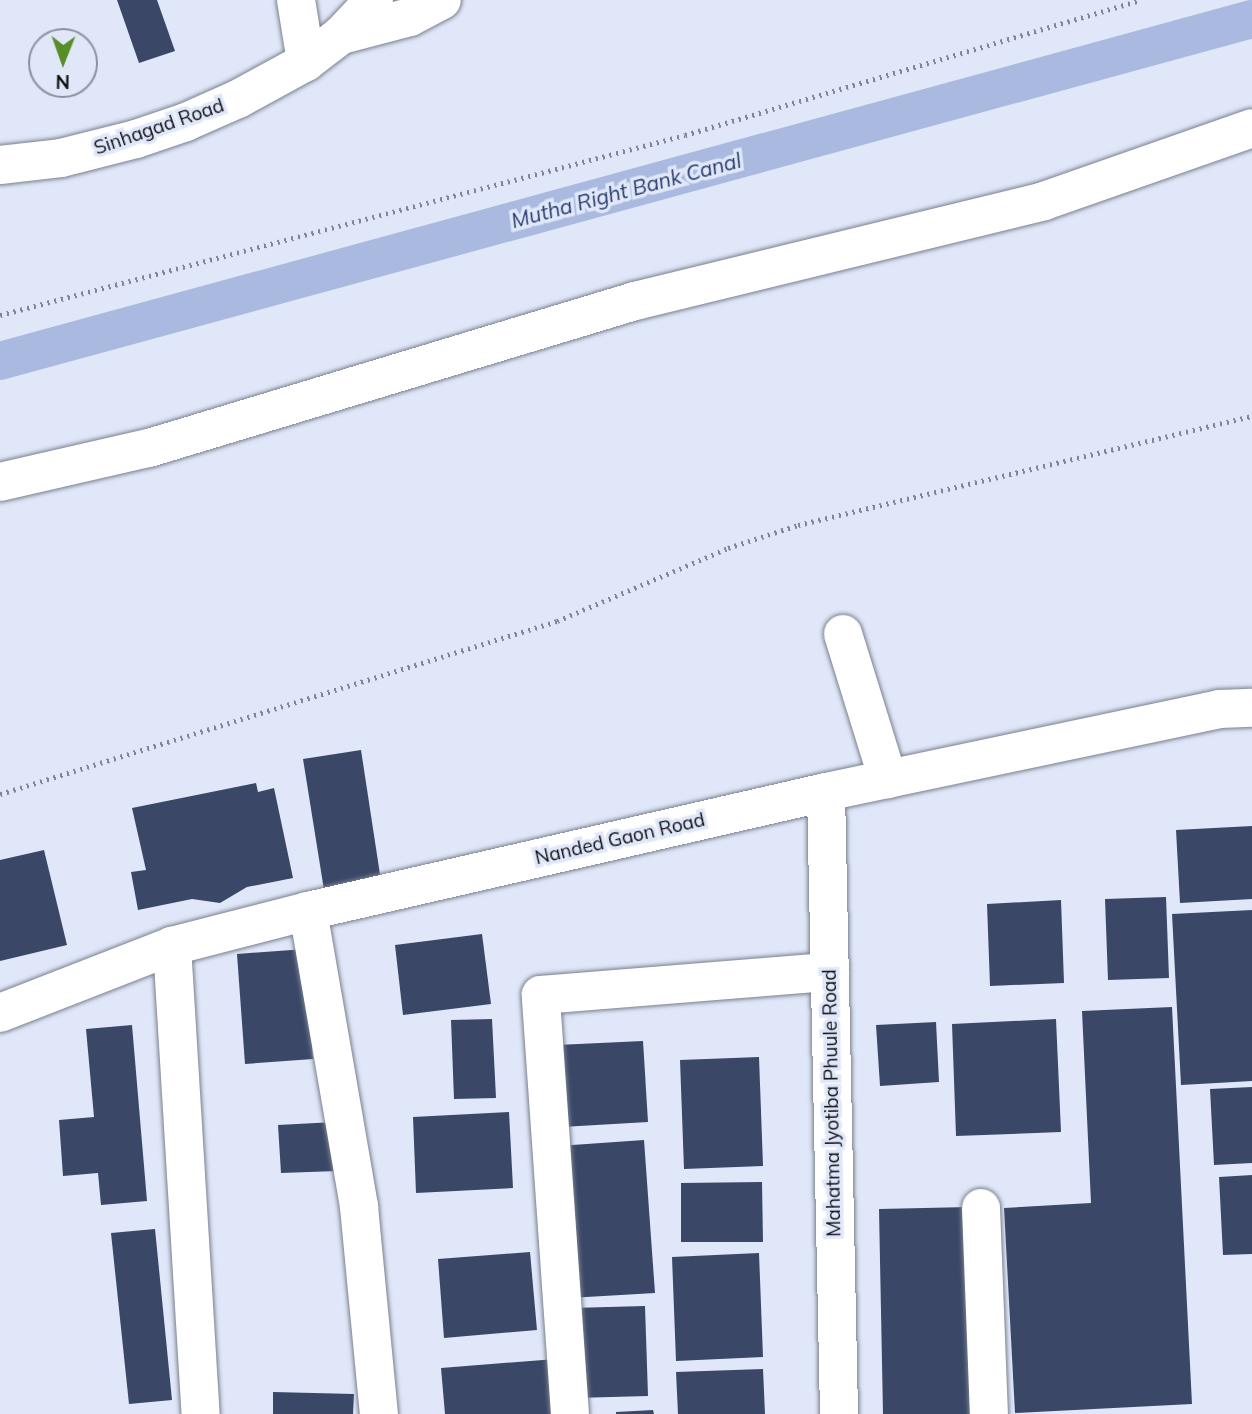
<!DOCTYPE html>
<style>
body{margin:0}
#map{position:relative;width:1252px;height:1414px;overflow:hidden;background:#e0e7f9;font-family:Mulish,sans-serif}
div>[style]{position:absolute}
.canal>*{height:38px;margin:-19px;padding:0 19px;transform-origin:19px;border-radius:19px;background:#a9b9df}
.building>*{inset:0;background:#3a4767}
.path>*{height:4.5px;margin-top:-2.25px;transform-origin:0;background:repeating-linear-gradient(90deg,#818692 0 2px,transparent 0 7px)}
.roads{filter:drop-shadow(0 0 2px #79808f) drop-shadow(0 0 2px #79808f)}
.minor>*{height:38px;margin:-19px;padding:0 19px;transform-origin:19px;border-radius:19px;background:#fff}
.major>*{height:38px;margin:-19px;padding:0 19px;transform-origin:19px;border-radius:19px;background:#fff}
span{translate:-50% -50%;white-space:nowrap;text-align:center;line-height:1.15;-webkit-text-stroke:7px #e0e7f9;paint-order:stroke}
.street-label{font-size:19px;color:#0d1015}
.water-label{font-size:21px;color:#2a3d6d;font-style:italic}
.north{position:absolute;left:28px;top:28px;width:70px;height:70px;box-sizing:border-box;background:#e0e7f9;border:2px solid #8c919e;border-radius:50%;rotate:181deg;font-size:19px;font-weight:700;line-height:28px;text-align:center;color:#0d1015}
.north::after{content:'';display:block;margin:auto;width:24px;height:32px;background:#578e28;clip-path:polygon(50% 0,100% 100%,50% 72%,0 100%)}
</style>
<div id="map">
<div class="canal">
<i style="left:0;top:361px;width:1298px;rotate:-15.28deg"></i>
</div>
<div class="building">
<i style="clip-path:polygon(117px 0,157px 0,175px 51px,139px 63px)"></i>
<i style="clip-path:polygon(361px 750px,381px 881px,324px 890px,303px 759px)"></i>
<i style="clip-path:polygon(256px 783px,258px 792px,274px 788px,293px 878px,247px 887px,220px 903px,192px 899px,138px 910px,131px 872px,146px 870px,132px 808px)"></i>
<i style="clip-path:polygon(1252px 826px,1252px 899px,1180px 903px,1176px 830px)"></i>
<i style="clip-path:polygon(44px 850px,67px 945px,0 961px,0 860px)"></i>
<i style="clip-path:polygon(1166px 897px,1169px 978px,1108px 980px,1105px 899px)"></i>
<i style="clip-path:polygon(1061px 900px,1064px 983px,990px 986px,987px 904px)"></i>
<i style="clip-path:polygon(1252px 910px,1252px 1081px,1181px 1085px,1172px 914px)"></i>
<i style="clip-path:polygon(482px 934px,491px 1004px,403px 1015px,395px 945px)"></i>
<i style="clip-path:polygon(305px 949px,313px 1059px,245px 1064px,237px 954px)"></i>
<i style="clip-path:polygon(1172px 1007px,1192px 1404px,1015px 1413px,1004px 1208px,1091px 1203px,1082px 1011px)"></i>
<i style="clip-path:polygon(492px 1019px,496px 1098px,454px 1099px,451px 1020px)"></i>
<i style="clip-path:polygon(1056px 1019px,1061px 1132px,956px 1136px,952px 1024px)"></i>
<i style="clip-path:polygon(936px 1022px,939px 1082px,880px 1086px,876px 1025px)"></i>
<i style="clip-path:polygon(132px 1025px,147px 1201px,101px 1205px,98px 1173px,63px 1176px,59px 1120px,94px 1117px,86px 1029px)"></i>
<i style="clip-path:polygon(643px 1041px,648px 1122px,562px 1127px,557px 1045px)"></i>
<i style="clip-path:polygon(759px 1057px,763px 1166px,684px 1169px,680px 1060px)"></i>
<i style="clip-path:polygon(1252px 1087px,1252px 1163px,1214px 1165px,1210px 1089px)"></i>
<i style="clip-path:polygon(509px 1112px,513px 1188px,416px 1193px,413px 1117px)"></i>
<i style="clip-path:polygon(335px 1122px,337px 1171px,281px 1173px,278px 1125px)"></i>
<i style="clip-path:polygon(644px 1140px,655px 1293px,569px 1298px,558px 1146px)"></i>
<i style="clip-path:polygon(1252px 1175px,1252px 1254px,1223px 1255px,1219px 1177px)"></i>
<i style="clip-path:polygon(762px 1182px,763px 1242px,681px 1242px,681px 1183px)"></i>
<i style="clip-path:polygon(969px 1207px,973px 1414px,883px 1414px,879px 1209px)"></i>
<i style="clip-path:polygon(155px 1229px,172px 1400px,129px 1404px,111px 1233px)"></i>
<i style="clip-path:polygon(530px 1252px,537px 1330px,444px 1338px,438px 1259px)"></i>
<i style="clip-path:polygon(759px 1253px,763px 1357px,676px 1361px,672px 1257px)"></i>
<i style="clip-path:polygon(645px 1306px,648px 1396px,574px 1398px,571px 1308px)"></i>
<i style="clip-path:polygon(556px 1359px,561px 1414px,445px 1414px,441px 1368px)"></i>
<i style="clip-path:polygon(763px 1369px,765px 1414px,678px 1414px,676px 1372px)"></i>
<i style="clip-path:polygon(273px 1392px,354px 1394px,353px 1414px,273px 1414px)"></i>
<i style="clip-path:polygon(653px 1410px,654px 1414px,616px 1414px,616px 1412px)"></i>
</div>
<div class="path">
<i style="left:0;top:315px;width:708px;rotate:-14.72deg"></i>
<i style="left:685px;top:135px;width:475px;rotate:-16.5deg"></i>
<i style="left:0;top:794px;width:583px;rotate:-17.25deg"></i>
<i style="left:557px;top:621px;width:186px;rotate:-23.1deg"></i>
<i style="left:728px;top:548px;width:74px;rotate:-18.2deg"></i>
<i style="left:798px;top:525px;width:467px;rotate:-13.5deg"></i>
</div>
<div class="roads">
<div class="minor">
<i style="left:296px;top:0;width:63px;rotate:80.8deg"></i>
<i style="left:0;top:482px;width:153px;rotate:-12.9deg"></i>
<i style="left:149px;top:448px;width:508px;rotate:-16.83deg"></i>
<i style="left:635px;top:301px;width:421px;rotate:-13.7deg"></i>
<i style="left:1044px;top:201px;width:220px;rotate:-19.3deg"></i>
<i style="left:843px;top:634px;width:152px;rotate:72.8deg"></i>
<i style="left:826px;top:792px;width:622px;rotate:88.8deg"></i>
<i style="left:308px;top:911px;width:300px;rotate:80.2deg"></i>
<i style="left:359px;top:1207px;width:208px;rotate:84.5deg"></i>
<i style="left:172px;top:946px;width:469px;rotate:86.5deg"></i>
<i style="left:0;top:1013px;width:185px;rotate:-21.3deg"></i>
<i style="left:172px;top:946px;width:140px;rotate:-14.4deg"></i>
<i style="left:308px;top:911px;width:531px;rotate:-12.94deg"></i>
<i style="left:826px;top:792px;width:402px;rotate:-11.9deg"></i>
<i style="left:1219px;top:709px;width:33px;rotate:-2deg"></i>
<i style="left:981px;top:1208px;width:206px;rotate:87.8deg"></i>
<i style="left:570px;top:1414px;width:420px;rotate:-94deg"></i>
<i style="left:541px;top:995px;width:290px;rotate:-4.6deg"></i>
</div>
<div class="major">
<i style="left:341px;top:35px;width:71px;rotate:-14.6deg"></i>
<i style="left:410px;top:17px;width:36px;rotate:-28deg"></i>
<i style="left:0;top:165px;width:61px;rotate:-6.5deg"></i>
<i style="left:61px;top:158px;width:77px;rotate:-14.2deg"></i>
<i style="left:136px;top:139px;width:53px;rotate:-18.8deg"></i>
<i style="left:186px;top:122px;width:57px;rotate:-23.9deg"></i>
<i style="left:238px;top:99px;width:77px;rotate:-28.6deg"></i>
<i style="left:306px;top:62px;width:44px;rotate:-37.6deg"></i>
<i style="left:341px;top:35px;width:48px;rotate:-46.7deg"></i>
</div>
</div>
<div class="street-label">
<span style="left:159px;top:127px;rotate:-19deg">Sinhagad Road</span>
<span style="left:620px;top:839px;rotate:-13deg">Nanded Gaon Road</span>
<span style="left:832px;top:1103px;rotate:-91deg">Mahatma Jyotiba Phuule Road</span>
</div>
<div class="water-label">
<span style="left:626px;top:190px;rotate:-15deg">Mutha Right Bank Canal</span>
</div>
<div class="north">N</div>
</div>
